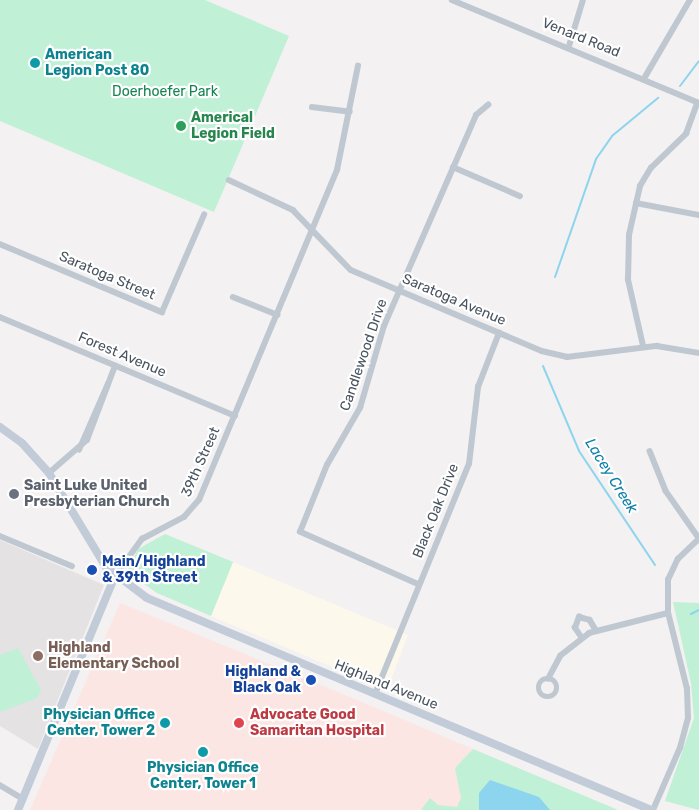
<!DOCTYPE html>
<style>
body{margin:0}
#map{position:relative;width:699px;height:810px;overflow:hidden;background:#f3f1f1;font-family:Rubik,sans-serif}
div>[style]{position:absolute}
.commercial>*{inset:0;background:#fdf8ec}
.education>*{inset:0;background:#e4e2e3}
.medical>*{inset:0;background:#fce6e3}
.green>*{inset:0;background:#c0f0d5}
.water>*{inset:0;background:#8dd5ee}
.stream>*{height:2px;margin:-1px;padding:0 1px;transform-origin:1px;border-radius:1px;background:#8dd5ee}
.street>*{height:5.5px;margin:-2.75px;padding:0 2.75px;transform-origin:2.75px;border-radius:2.75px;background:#bfc8d0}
.street>.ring{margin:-2.75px;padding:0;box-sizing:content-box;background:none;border:5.5px solid #bfc8d0;border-radius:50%}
.secondary>*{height:8px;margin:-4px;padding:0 4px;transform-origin:4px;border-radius:4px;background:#c2cbd8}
.dots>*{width:14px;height:14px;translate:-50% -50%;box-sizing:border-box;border:2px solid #fff;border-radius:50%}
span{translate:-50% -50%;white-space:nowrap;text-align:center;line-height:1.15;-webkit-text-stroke:4.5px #fff;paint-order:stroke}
.street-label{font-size:14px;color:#48535f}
.culture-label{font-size:14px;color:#0d838f;font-weight:700}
.left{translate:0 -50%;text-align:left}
.right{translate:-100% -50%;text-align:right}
.park-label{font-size:14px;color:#168352}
.leisure-label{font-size:14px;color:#27864d;font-weight:700}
.worship-label{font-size:14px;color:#5b616d;font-weight:700}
.transit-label{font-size:14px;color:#164399;font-weight:700}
.education-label{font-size:14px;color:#785e54;font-weight:700}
.health-label{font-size:14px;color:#be3a42;font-weight:700}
.water-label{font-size:15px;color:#0b7fa8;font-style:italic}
</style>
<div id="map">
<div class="commercial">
<i style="clip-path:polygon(233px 562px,408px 635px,387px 690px,211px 616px)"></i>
</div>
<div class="education">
<i style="clip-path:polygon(0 540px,104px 585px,38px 749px,0 726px)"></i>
</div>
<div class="medical">
<i style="clip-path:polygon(120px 603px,345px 695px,618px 810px,30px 810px)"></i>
</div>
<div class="green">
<i style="clip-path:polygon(0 0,205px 0,289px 36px,214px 212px,0 121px)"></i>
<i style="clip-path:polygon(165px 534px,233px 562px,211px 616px,157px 593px,127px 572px,138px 549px)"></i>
<i style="clip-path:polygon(673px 602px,699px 603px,699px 810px,665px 801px,694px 718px,691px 683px)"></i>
<i style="clip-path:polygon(18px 648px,41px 690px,37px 698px,0 712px,0 655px)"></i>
<i style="clip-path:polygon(473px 749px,618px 810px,421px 810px,430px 798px,438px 805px,457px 807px,461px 798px,455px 768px)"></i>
</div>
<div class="water">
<i style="clip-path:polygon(490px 780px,539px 797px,550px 810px,479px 810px,479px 793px)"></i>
</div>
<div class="stream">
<i style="left:680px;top:86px;width:31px;rotate:-53deg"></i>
<i style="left:555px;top:277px;width:125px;rotate:-70.8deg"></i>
<i style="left:596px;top:159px;width:28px;rotate:-55deg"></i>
<i style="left:612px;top:136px;width:60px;rotate:-39.6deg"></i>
<i style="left:543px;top:366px;width:92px;rotate:67deg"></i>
<i style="left:579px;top:451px;width:137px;rotate:56.3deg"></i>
<i style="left:691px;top:614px;width:9px;rotate:-27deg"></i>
</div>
<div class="street">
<i style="left:452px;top:0;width:268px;rotate:22.6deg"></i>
<i style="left:569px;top:46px;width:48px;rotate:-73.1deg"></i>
<i style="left:645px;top:77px;width:89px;rotate:-59.7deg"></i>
<i style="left:312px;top:107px;width:38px;rotate:7deg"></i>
<i style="left:453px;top:167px;width:73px;rotate:23.4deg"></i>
<i style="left:229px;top:180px;width:71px;rotate:25.1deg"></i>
<i style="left:293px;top:210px;width:83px;rotate:46deg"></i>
<i style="left:351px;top:270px;width:207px;rotate:23deg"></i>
<i style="left:542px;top:351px;width:26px;rotate:13deg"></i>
<i style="left:567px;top:357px;width:91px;rotate:-7deg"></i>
<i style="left:657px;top:346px;width:43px;rotate:9.5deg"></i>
<i style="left:636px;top:203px;width:64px;rotate:10.8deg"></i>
<i style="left:0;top:244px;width:176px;rotate:22.8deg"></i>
<i style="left:162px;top:312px;width:106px;rotate:-66.6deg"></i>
<i style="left:233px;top:297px;width:48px;rotate:21.8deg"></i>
<i style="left:0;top:317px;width:255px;rotate:22.8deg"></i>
<i style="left:643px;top:346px;width:68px;rotate:-102.8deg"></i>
<i style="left:628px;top:280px;width:45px;rotate:-88.7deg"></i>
<i style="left:629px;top:235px;width:50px;rotate:-77.3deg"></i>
<i style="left:640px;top:186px;width:21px;rotate:-59deg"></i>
<i style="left:651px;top:168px;width:49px;rotate:-44.2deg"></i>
<i style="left:686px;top:134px;width:33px;rotate:-70deg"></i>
<i style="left:79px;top:450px;width:72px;rotate:-66.3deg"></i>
<i style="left:650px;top:451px;width:43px;rotate:68.2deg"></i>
<i style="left:666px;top:491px;width:57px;rotate:54.9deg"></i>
<i style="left:49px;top:473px;width:50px;rotate:-41deg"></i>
<i style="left:87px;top:440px;width:79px;rotate:-69.3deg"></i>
<i style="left:0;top:536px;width:78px;rotate:22.6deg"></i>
<i style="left:115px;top:576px;width:46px;rotate:-53.9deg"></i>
<i style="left:142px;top:539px;width:47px;rotate:-27.6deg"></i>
<i style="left:184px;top:517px;width:23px;rotate:-49deg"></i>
<i style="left:199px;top:500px;width:358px;rotate:-67.3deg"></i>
<i style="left:337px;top:170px;width:106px;rotate:-78.6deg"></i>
<i style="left:419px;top:585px;width:130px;rotate:-156deg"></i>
<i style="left:300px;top:532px;width:72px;rotate:-68.1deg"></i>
<i style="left:327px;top:465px;width:66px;rotate:-59.9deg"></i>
<i style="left:360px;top:408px;width:85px;rotate:-73.7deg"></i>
<i style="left:384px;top:326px;width:230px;rotate:-66.4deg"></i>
<i style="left:476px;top:115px;width:16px;rotate:-40deg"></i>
<i style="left:581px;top:637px;width:11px;rotate:-124deg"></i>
<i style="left:575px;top:628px;width:12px;rotate:-70deg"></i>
<i style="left:579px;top:617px;width:11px;rotate:15deg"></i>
<i style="left:590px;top:620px;width:12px;rotate:59deg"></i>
<i style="left:548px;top:679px;width:26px;rotate:-62deg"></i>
<i style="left:560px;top:656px;width:37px;rotate:-38deg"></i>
<i style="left:589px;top:633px;width:81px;rotate:-14.2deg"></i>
<i class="ring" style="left:539px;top:679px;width:12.5px;height:12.5px"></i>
<i style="left:375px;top:694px;width:248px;rotate:-67.8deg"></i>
<i style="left:469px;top:464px;width:78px;rotate:-83.3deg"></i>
<i style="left:478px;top:387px;width:58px;rotate:-68.7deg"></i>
<i style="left:0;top:785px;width:27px;rotate:31deg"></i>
<i style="left:653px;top:810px;width:68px;rotate:-66.5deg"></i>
<i style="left:680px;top:748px;width:31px;rotate:-75deg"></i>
<i style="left:688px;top:718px;width:29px;rotate:-92deg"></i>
<i style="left:687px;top:689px;width:78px;rotate:-104deg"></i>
<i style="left:668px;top:613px;width:33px;rotate:-90deg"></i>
<i style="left:668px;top:580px;width:23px;rotate:-65deg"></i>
<i style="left:678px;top:559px;width:29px;rotate:-44deg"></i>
</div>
<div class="secondary">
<i style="left:0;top:427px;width:27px;rotate:36deg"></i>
<i style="left:22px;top:443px;width:40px;rotate:48deg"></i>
<i style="left:49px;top:473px;width:110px;rotate:58.8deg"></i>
<i style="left:106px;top:567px;width:51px;rotate:37.1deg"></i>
<i style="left:147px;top:598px;width:547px;rotate:22.81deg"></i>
<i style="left:18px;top:810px;width:253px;rotate:-67.5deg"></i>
</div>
<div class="dots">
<i style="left:35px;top:63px;background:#0f9aa8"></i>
<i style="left:181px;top:126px;background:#2e9e5b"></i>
<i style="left:14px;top:494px;background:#6b7280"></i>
<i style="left:92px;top:570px;background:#1a4fb4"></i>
<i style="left:38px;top:656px;background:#8d6e63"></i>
<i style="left:311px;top:680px;background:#1a4fb4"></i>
<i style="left:165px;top:723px;background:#0f9aa8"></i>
<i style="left:239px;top:723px;background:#e0444e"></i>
<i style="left:203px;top:752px;background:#0f9aa8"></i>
</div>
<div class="street-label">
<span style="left:581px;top:38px;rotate:22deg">Venard Road</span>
<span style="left:107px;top:276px;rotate:23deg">Saratoga Street</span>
<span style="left:454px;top:300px;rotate:23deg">Saratoga Avenue</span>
<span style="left:122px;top:355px;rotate:23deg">Forest Avenue</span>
<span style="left:364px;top:355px;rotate:-71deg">Candlewood Drive</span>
<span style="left:201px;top:462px;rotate:-66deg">39th Street</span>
<span style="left:436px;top:511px;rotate:-68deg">Black Oak Drive</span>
<span style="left:386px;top:685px;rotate:22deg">Highland Avenue</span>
</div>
<div class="culture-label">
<span class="left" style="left:45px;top:63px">American<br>Legion Post 80</span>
<span class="right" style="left:155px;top:723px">Physician Office<br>Center, Tower 2</span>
<span style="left:203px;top:776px">Physician Office<br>Center, Tower 1</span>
</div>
<div class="park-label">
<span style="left:165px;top:92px">Doerhoefer Park</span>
</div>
<div class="leisure-label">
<span class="left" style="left:191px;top:126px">Americal<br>Legion Field</span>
</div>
<div class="worship-label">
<span class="left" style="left:24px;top:494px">Saint Luke United<br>Presbyterian Church</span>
</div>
<div class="transit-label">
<span class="left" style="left:102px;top:570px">Main/Highland<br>&amp; 39th Street</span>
<span class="right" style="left:301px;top:680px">Highland &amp;<br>Black Oak</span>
</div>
<div class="education-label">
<span class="left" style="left:48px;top:656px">Highland<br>Elementary School</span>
</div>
<div class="health-label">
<span class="left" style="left:250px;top:723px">Advocate Good<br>Samaritan Hospital</span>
</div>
<div class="water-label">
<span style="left:611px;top:476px;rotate:58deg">Lacey Creek</span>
</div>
</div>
